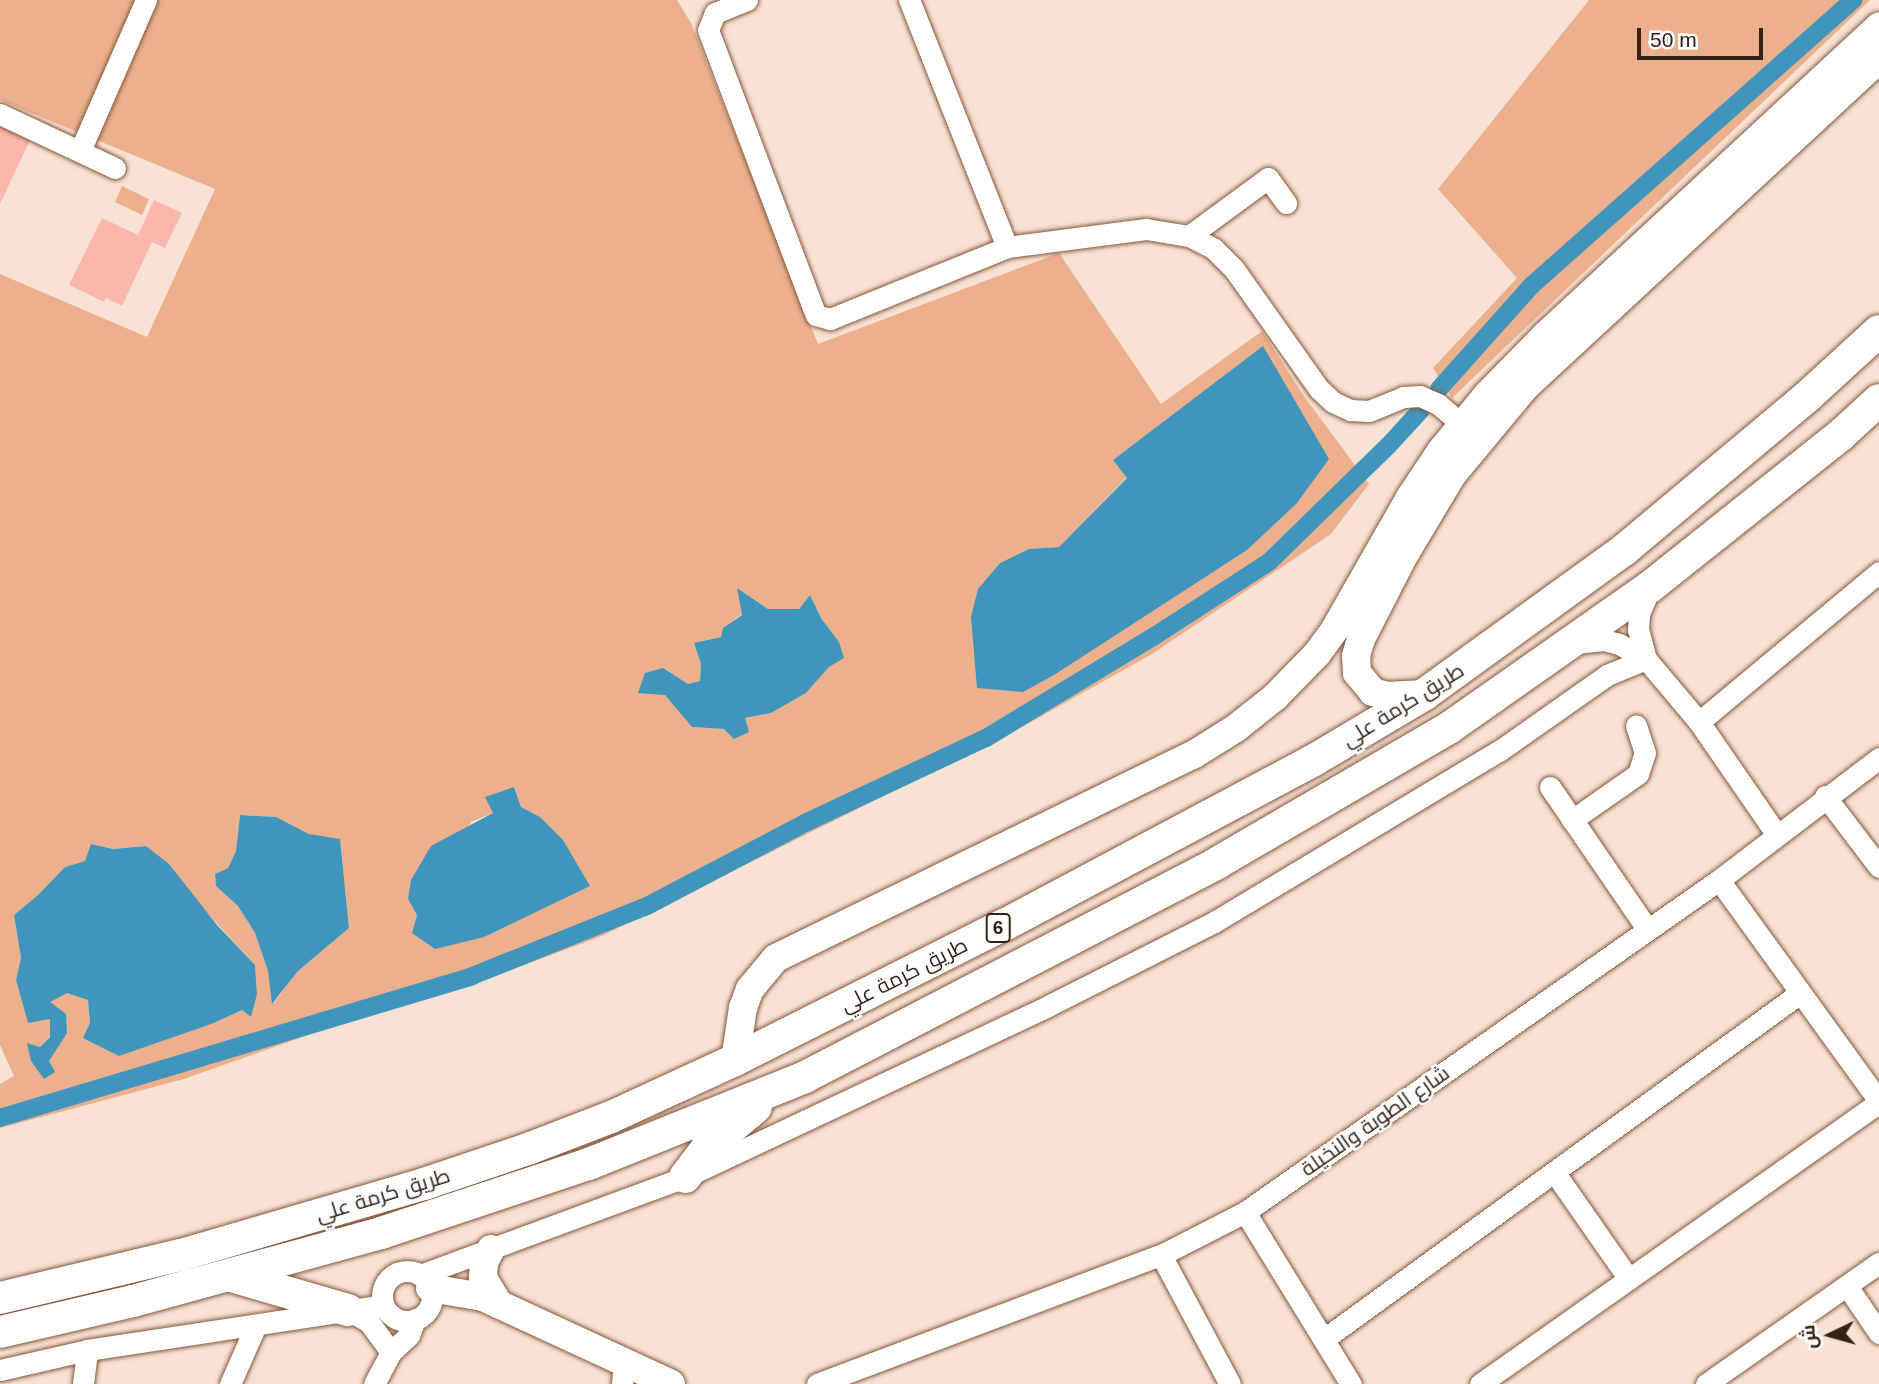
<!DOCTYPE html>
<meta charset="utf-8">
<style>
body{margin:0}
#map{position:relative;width:1879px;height:1384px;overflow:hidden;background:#f8e2d5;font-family:Helvetica,Cairo,sans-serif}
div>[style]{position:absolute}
.green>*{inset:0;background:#ecb08d}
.water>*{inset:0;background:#4095bc}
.canal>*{height:18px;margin:-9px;padding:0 9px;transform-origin:9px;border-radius:9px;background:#4095bc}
.building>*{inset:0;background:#fab7aa}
.roads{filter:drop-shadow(0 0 2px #85573a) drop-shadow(0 0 2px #85573a)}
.minor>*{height:21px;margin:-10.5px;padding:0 10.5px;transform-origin:10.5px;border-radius:10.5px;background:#fff}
.minor>.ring{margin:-10.5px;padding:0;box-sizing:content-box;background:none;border:21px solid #fff;border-radius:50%}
.major>*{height:28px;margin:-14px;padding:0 14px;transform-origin:14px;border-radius:14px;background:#fff}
.highway>*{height:32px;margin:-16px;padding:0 16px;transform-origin:16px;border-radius:16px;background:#fff}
span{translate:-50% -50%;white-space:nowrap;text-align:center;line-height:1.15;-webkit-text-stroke:5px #fff;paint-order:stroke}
.shield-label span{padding:2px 5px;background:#fff;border:2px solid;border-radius:5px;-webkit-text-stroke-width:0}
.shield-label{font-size:19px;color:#352115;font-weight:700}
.street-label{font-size:21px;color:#352115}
.north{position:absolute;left:1795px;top:1300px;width:70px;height:70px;-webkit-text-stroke:5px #fff;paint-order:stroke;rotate:265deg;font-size:19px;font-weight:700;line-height:28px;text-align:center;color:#352115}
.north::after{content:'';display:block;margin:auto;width:24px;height:32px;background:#352115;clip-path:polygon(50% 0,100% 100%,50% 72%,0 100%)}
.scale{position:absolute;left:1637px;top:28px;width:126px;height:32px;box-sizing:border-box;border:4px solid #352115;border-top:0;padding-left:9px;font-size:21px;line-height:24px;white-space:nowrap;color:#352115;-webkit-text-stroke:5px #fff;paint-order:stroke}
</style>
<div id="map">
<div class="green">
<i style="clip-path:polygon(evenodd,0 0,677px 0,691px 23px,818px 344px,1059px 253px,1161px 404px,1262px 331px,1303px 395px,1369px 484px,1331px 534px,1152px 654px,1022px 727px,602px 936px,462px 988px,311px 1034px,184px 1079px,0 1128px,0 1084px,14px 1076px,0 1045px,0 274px,147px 337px,215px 189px,0 100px,0 0,1263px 347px,1247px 550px,1163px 603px,978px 589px,1000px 563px,1029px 549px,1059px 547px,1127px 477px,1113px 460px,1263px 347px,0 0,737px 588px,768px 609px,799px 609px,810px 595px,821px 618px,839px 642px,829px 667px,806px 693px,771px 713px,745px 718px,724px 729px,692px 727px,665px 695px,663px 668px,688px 684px,700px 681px,701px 664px,694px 643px,721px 637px,723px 628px,742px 614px,737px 588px,0 0,514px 787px,521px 807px,540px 817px,412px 933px,417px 915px,471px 822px,493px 813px,514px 787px,0 0,240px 815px,276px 817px,309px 834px,340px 840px,349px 928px,298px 971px,273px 1004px,268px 971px,255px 933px,238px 906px,216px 885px,215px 874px,228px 868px,236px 851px,240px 815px,0 0,91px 844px,113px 849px,146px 846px,255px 965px,257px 994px,242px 1010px,214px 1023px,172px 1035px,90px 1023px,88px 1000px,67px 992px,49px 1002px,55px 1050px,49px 1061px,27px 1043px,40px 1047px,50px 1036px,50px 1018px,28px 1023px,16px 980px,21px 958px,14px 915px,38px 895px,65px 867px,85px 861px,91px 844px)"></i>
<i style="clip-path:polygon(1589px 0,1870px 0,1452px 398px,1433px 368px,1517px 278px,1438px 189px)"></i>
<i style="clip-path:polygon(122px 186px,149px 199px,142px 215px,115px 202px)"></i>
</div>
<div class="water">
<i style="clip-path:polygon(1263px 346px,1329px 459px,1297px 503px,1247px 550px,1054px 675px,1023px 692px,977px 688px,971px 617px,978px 589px,1000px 563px,1029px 549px,1059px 547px,1127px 478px,1113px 460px)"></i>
<i style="clip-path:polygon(737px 588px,768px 609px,799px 609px,810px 595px,821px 618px,839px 642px,844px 658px,829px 667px,806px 693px,771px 713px,745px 718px,749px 732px,734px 739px,724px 729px,692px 727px,665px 695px,638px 693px,645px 673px,663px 668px,688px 684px,700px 681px,701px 664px,694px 643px,721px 637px,723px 628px,742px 615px)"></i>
<i style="clip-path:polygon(514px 787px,521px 807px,540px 817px,563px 840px,590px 886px,484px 937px,435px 949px,412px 933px,417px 915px,408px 899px,411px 880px,431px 846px,493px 813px,485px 797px)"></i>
<i style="clip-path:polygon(240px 815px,276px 817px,309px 834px,340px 839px,349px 928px,298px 971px,272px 1004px,268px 971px,255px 933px,238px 906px,216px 886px,215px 874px,228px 868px,236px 851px)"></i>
<i style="clip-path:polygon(91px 844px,113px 849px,146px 846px,169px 864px,217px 925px,255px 965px,257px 994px,251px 1017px,242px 1010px,214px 1023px,119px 1056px,83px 1038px,90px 1023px,88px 1000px,67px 993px,50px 1002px,66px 1014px,67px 1033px,49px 1061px,55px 1072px,44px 1079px,31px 1061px,27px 1043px,40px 1047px,50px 1037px,50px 1019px,28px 1023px,16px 980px,21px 958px,14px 915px,38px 895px,65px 867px,85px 861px)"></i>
</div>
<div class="canal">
<i style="left:1439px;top:389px;width:138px;rotate:-48.2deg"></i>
<i style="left:1531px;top:286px;width:431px;rotate:-41.6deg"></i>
<i style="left:0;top:1118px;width:493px;rotate:-16.7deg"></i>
<i style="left:472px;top:976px;width:188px;rotate:-21.8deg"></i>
<i style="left:647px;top:906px;width:178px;rotate:-27.7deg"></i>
<i style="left:805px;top:823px;width:200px;rotate:-25.2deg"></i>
<i style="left:986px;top:738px;width:195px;rotate:-31.2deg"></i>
<i style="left:1153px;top:637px;width:138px;rotate:-32.9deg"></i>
<i style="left:1269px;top:562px;width:166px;rotate:-44.3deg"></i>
<i style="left:1388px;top:446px;width:49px;rotate:-47.5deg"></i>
</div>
<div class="building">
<i style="clip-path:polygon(0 125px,30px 140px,0 204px)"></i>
<i style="clip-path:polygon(154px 200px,182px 213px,165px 248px,152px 242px,122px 306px,106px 298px,104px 302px,69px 285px,102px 218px,138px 235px)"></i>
</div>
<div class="roads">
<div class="minor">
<i style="left:747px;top:0;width:35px;rotate:158deg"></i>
<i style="left:715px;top:13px;width:18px;rotate:112deg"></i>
<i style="left:708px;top:30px;width:297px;rotate:69.3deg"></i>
<i style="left:813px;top:308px;width:8px;rotate:67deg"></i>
<i style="left:816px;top:315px;width:15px;rotate:16deg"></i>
<i style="left:830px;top:319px;width:191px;rotate:-22.1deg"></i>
<i style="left:1007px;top:247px;width:266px;rotate:-111.6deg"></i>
<i style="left:0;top:114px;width:127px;rotate:25.2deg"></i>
<i style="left:80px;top:151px;width:165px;rotate:-66.4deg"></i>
<i style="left:1189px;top:236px;width:98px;rotate:-36.3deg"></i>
<i style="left:1268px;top:178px;width:31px;rotate:54deg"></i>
<i style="left:1007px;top:247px;width:140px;rotate:-7.4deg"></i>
<i style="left:1146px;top:229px;width:44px;rotate:9.2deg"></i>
<i style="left:1189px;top:236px;width:28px;rotate:27deg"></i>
<i style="left:1214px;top:249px;width:28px;rotate:45deg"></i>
<i style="left:1234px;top:269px;width:147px;rotate:54.7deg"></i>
<i style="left:1319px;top:389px;width:19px;rotate:43deg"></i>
<i style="left:1333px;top:402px;width:19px;rotate:25deg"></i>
<i style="left:1350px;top:410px;width:19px;rotate:3deg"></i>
<i style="left:1369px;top:411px;width:37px;rotate:-22deg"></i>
<i style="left:1403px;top:397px;width:17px;rotate:-3deg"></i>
<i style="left:1420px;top:396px;width:20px;rotate:24deg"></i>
<i style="left:1438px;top:404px;width:31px;rotate:40deg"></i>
<i style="left:1575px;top:643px;width:29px;rotate:-6deg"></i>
<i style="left:1604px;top:640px;width:16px;rotate:15deg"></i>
<i style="left:1619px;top:644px;width:31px;rotate:29deg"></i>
<i style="left:1646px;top:659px;width:82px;rotate:49.9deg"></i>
<i style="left:1699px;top:722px;width:137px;rotate:55.4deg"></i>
<i style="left:1646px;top:659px;width:30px;rotate:-105deg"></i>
<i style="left:1638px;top:630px;width:16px;rotate:-86deg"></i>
<i style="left:1639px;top:614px;width:28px;rotate:-67deg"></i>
<i style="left:1699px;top:722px;width:234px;rotate:-39.8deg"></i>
<i style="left:1550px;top:787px;width:173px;rotate:55.6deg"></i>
<i style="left:1825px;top:796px;width:89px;rotate:52.7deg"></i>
<i style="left:1572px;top:820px;width:80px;rotate:-34.9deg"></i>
<i style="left:1638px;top:774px;width:22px;rotate:-72deg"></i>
<i style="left:1645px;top:753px;width:29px;rotate:-108deg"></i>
<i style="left:1719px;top:880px;width:273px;rotate:54.1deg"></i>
<i style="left:1555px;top:1173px;width:129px;rotate:55.1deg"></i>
<i style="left:1245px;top:1212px;width:202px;rotate:58.4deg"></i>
<i style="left:1161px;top:1255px;width:146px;rotate:61.9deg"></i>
<i class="ring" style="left:382px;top:1271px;width:29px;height:29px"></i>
<i style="left:420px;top:1275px;width:283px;rotate:-20.3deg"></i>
<i style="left:685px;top:1177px;width:401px;rotate:-25.2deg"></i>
<i style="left:1048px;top:1006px;width:186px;rotate:-26.8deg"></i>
<i style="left:1214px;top:922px;width:332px;rotate:-31deg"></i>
<i style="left:1499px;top:751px;width:132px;rotate:-35.1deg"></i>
<i style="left:1607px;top:675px;width:42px;rotate:-22.3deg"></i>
<i style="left:1847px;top:1286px;width:57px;rotate:55.8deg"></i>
<i style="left:348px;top:1310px;width:24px;rotate:30deg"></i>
<i style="left:369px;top:1322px;width:37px;rotate:54deg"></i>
<i style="left:1324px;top:1339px;width:588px;rotate:-36.01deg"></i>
<i style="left:0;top:1370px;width:89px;rotate:-12.9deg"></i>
<i style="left:87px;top:1350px;width:300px;rotate:-8.6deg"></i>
<i style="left:83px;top:1384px;width:34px;rotate:-83deg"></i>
<i style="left:230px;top:1384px;width:64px;rotate:-66.2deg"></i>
<i style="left:374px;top:1384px;width:36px;rotate:-62deg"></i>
<i style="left:391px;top:1352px;width:25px;rotate:-43deg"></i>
<i style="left:409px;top:1335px;width:17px;rotate:-69deg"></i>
<i style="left:622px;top:1384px;width:23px;rotate:-85deg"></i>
<i style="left:817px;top:1384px;width:367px;rotate:-20.6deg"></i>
<i style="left:1161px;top:1255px;width:94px;rotate:-27.1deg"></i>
<i style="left:1245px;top:1212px;width:579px;rotate:-35.01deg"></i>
<i style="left:1719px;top:880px;width:201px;rotate:-37.3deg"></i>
<i style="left:1480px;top:1384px;width:488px;rotate:-35.2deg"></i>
<i style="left:1706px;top:1384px;width:211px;rotate:-35deg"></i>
</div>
<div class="major">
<i style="left:1425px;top:694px;width:38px;rotate:177deg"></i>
<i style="left:1387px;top:696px;width:15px;rotate:-164deg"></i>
<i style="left:1373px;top:692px;width:25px;rotate:-130deg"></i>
<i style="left:1357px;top:673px;width:17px;rotate:-93deg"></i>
<i style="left:1356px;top:656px;width:18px;rotate:-74deg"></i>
<i style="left:1361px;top:639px;width:92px;rotate:-62.9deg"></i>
<i style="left:1403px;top:557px;width:96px;rotate:-59.1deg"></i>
<i style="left:1452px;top:475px;width:114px;rotate:-50.3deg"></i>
<i style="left:1525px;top:387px;width:483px;rotate:-42.8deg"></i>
<i style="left:735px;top:1060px;width:53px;rotate:-81.3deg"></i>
<i style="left:743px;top:1008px;width:20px;rotate:-70deg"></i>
<i style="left:750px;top:989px;width:40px;rotate:-50deg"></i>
<i style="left:776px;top:958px;width:464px;rotate:-26deg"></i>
<i style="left:1193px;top:755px;width:51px;rotate:-32.1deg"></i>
<i style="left:1236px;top:728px;width:50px;rotate:-38.5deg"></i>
<i style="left:1275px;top:697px;width:60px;rotate:-45.7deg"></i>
<i style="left:1317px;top:654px;width:31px;rotate:-54deg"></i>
<i style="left:1335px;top:629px;width:153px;rotate:-60.3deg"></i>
<i style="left:1411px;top:496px;width:54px;rotate:-56.3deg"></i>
<i style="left:1441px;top:451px;width:74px;rotate:-50.5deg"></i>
<i style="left:1488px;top:394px;width:83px;rotate:-45.5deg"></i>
<i style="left:1546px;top:335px;width:454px;rotate:-42.8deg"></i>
<i style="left:491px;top:1249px;width:16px;rotate:117deg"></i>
<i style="left:484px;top:1263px;width:15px;rotate:94deg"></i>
<i style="left:483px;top:1278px;width:31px;rotate:59deg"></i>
<i style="left:430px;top:1288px;width:54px;rotate:9.6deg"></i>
<i style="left:483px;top:1297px;width:207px;rotate:24.8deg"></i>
</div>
<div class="highway">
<i style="left:685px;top:1177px;width:35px;rotate:-53deg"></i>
<i style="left:706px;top:1149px;width:65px;rotate:-40deg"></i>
<i style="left:231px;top:1276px;width:122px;rotate:16.2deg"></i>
<i style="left:0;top:1298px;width:186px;rotate:-13.4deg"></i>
<i style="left:181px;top:1255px;width:253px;rotate:-16.3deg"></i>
<i style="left:424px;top:1184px;width:110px;rotate:-18.6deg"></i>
<i style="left:528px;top:1149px;width:89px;rotate:-21.1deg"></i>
<i style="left:611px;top:1117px;width:136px;rotate:-24.7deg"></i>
<i style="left:735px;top:1060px;width:301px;rotate:-26.7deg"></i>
<i style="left:1004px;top:925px;width:351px;rotate:-28deg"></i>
<i style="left:1314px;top:760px;width:129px;rotate:-30.7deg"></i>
<i style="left:1425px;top:694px;width:246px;rotate:-35.9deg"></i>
<i style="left:1624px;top:550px;width:240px;rotate:-39.9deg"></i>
<i style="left:1808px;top:396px;width:96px;rotate:-42.5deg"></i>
<i style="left:0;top:1332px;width:137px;rotate:-13.1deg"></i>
<i style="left:133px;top:1301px;width:257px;rotate:-15.3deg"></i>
<i style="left:381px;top:1233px;width:219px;rotate:-18.4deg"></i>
<i style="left:589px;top:1164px;width:233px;rotate:-21.9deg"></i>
<i style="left:805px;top:1077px;width:464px;rotate:-27.4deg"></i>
<i style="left:1217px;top:863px;width:268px;rotate:-30.2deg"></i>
<i style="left:1449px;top:728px;width:247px;rotate:-35.1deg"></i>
<i style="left:1651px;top:586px;width:244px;rotate:-38.5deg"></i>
<i style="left:1842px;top:434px;width:50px;rotate:-42.6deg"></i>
</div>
</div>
<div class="shield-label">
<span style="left:998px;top:928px">6</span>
</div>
<div class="street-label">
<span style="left:1403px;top:705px;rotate:-32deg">طريق كرمة علي</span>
<span style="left:904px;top:975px;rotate:-27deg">طريق كرمة علي</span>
<span style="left:1375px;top:1121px;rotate:-35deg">شارع الطوبة والنخيلة</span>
<span style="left:383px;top:1195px;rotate:-17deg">طريق كرمة علي</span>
</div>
<div class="north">ش</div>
<div class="scale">50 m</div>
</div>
